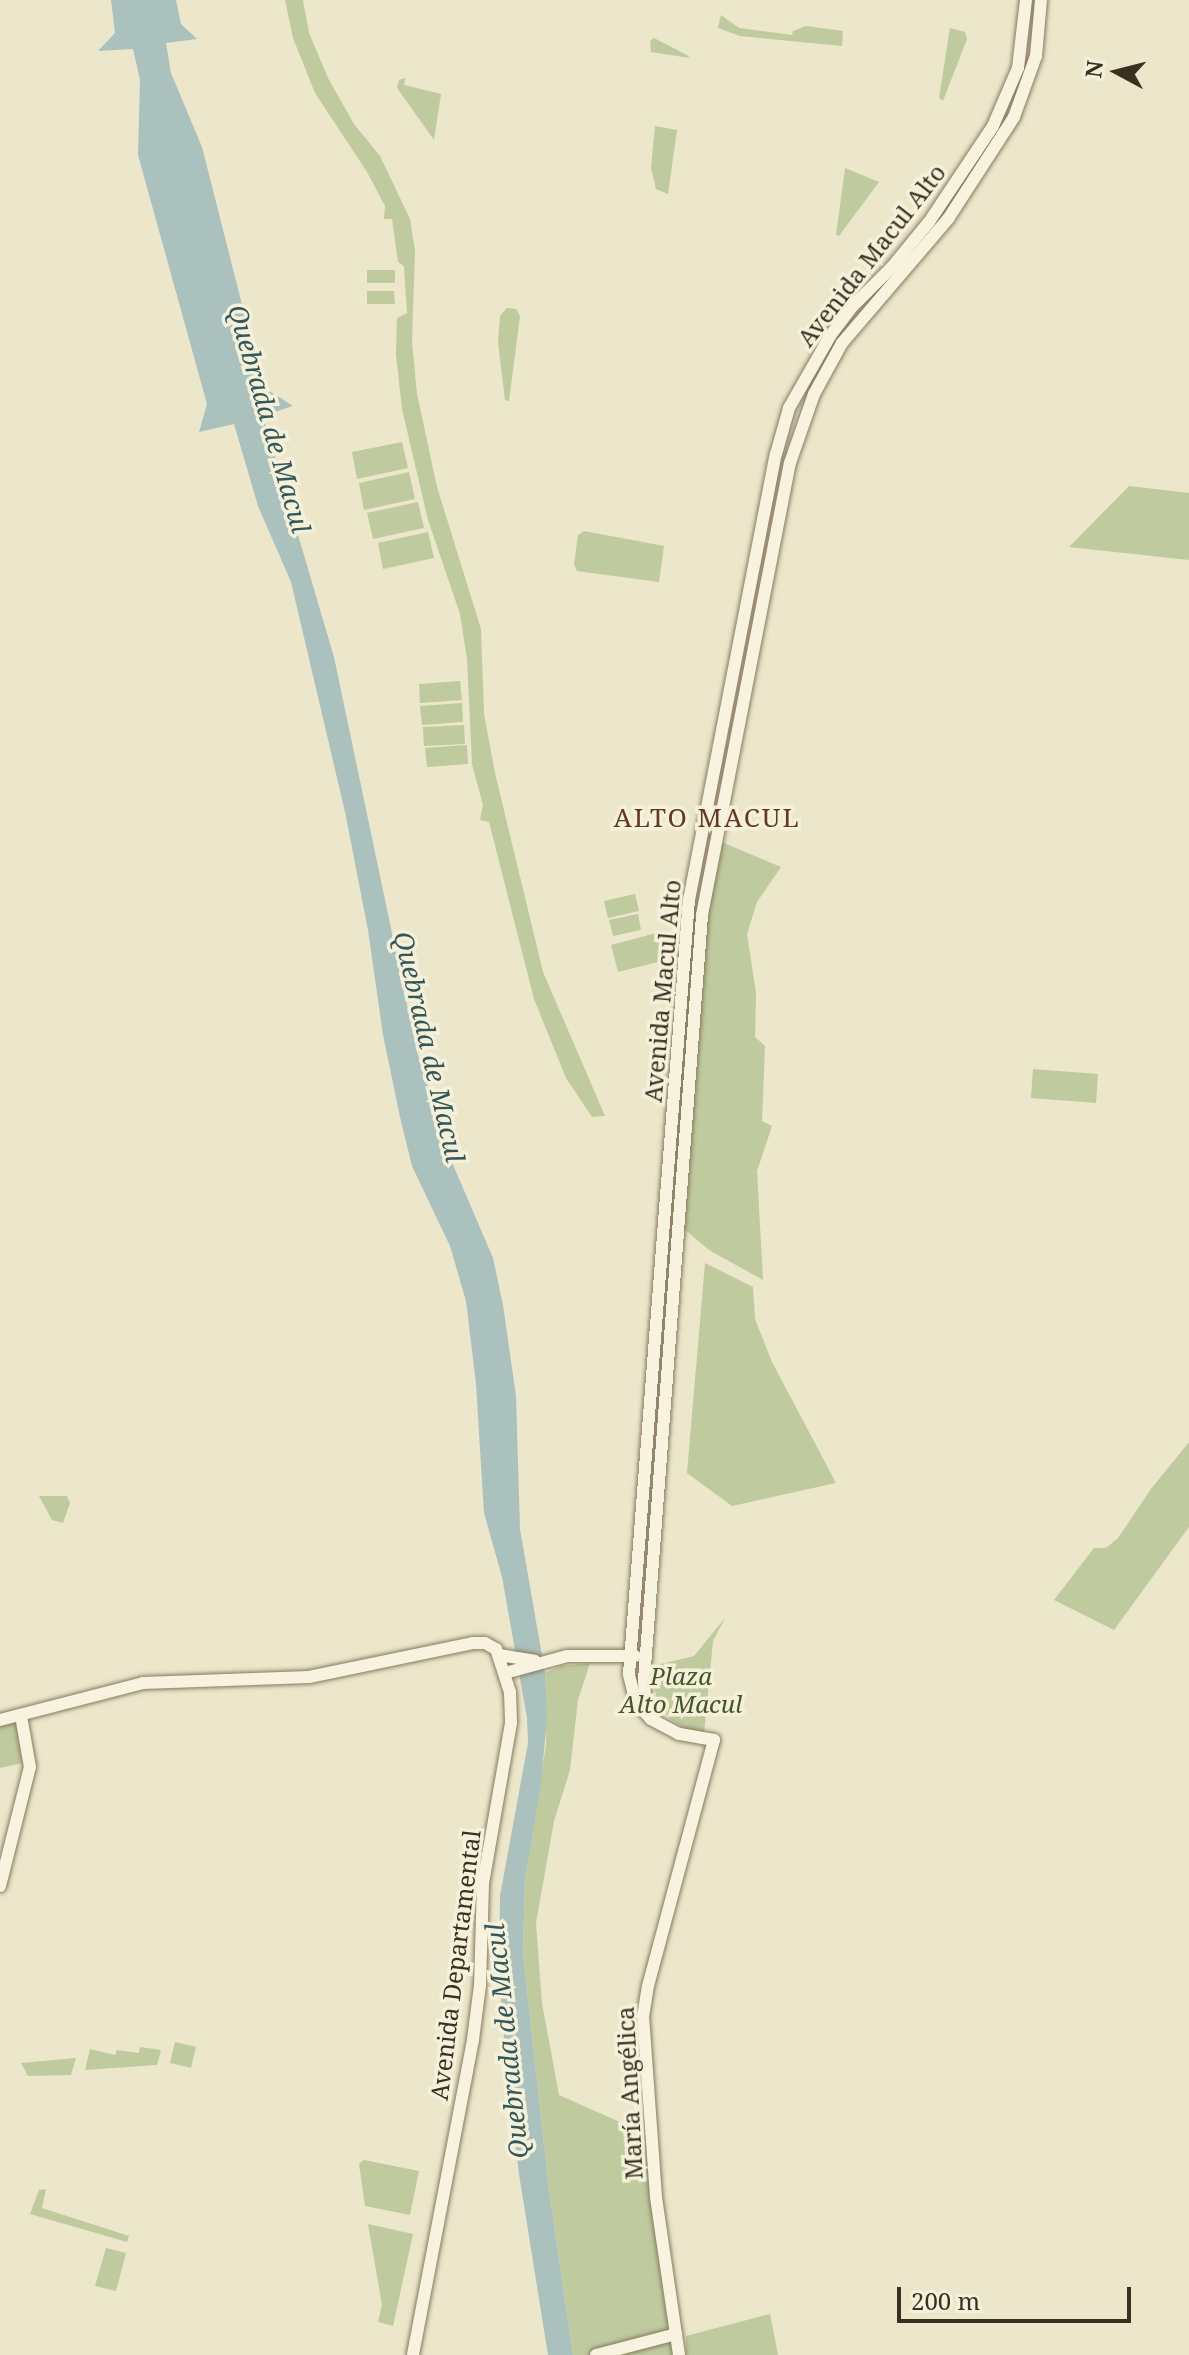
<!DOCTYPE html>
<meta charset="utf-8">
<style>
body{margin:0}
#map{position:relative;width:1189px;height:2355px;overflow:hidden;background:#ece6cb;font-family:"Noto Serif",serif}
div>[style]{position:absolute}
.green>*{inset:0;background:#bfca9f}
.water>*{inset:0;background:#abc1bd}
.roads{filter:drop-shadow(0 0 2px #887a60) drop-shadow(0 0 2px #887a60)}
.tertiary>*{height:12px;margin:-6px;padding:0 6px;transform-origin:6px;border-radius:6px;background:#f7f3de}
span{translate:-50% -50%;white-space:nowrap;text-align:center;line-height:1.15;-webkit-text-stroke:7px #f4f0da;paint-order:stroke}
.street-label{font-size:24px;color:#3a3022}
.park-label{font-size:24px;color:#45552a;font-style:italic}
.water-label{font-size:26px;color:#335658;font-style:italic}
.neighbourhood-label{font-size:26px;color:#633925;letter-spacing:2px}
.north{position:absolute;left:1077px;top:32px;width:80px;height:80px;-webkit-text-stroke:6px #f4f0da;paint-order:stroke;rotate:277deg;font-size:22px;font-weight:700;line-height:32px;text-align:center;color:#3a3022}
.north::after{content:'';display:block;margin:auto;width:28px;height:36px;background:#3a3022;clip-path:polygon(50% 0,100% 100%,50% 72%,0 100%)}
.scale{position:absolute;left:897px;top:2287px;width:234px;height:36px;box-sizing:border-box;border:4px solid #3a3022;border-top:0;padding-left:10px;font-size:24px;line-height:28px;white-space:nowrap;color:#3a3022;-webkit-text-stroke:6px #f4f0da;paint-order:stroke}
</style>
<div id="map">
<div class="green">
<i style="clip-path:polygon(285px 0,303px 0,309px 33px,328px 78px,354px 124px,380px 156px,410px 219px,415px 251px,412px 341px,417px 394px,437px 487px,481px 629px,484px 714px,495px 773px,543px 972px,605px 1116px,592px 1117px,566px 1078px,534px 999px,489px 822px,480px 820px,483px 805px,472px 764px,467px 659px,460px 614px,428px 520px,402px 409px,396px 355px,397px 318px,407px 313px,404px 266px,398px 262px,392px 219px,384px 219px,385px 206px,367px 172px,315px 93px,293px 38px)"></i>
<i style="clip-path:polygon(721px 15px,739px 28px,792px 35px,793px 31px,806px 26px,843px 31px,842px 46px,740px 36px,718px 28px)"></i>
<i style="clip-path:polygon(950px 28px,965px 32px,967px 39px,943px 101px,939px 98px)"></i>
<i style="clip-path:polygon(654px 38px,687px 55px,690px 58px,651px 52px,650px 41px)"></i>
<i style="clip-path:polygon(405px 78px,404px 85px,441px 94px,434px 140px,397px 88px,399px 80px)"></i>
<i style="clip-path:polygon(655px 126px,677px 130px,668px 194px,656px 189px,651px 168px)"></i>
<i style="clip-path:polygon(845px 168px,879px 182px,839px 236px,836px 235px)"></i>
<i style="clip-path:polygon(367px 270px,395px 270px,395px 283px,367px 283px)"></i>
<i style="clip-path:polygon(394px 291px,395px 304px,367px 304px,367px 291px)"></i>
<i style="clip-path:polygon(507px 308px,516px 309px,520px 316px,509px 401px,505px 400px,498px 342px,500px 316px)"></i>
<i style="clip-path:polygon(402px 442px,408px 468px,357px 479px,352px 452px)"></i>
<i style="clip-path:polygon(409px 472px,415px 499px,364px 510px,359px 483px)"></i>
<i style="clip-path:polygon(1129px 486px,1189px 493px,1189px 560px,1069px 547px)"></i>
<i style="clip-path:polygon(418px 502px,424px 528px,373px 539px,367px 513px)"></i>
<i style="clip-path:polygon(584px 531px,664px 546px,659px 582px,577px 571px,574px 564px,578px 535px)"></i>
<i style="clip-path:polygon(428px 532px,434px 558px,383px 569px,378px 543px)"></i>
<i style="clip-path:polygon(460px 681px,462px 700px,420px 703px,419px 684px)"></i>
<i style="clip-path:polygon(462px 703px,463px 722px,422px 725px,420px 706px)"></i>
<i style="clip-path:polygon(464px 725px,465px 744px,424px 746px,423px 727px)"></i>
<i style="clip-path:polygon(467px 745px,468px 764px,427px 767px,425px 748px)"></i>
<i style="clip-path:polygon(719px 841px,781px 867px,757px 902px,747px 934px,756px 993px,755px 1037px,765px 1046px,762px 1121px,772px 1126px,757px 1171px,763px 1280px,709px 1250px,683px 1228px,707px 917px)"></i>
<i style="clip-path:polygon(635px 894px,639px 911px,608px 918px,604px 901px)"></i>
<i style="clip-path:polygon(638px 914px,641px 930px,613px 936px,609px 920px)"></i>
<i style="clip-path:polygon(660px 932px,666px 960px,618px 972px,611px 945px)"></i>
<i style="clip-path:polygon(1033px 1069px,1098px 1074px,1096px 1103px,1031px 1098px)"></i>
<i style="clip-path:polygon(705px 1263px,753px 1287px,755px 1319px,772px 1362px,836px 1483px,732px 1506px,687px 1473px)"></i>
<i style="clip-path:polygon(1189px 1442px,1189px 1527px,1114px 1630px,1054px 1600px,1094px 1548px,1106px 1548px,1118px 1538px,1151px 1489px)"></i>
<i style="clip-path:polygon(39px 1496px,67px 1496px,70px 1503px,63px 1523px,52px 1520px)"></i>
<i style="clip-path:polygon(725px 1618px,713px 1641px,704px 1734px,689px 1731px,670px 1719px,658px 1702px,653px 1682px,656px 1665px,694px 1656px)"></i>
<i style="clip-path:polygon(590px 1663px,578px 1700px,570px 1770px,554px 1821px,536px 1923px,542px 2003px,559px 2095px,640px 2131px,646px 2130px,676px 2355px,573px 2355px,549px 2190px,523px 1954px,525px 1879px,546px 1745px,545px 1673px,561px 1666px)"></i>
<i style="clip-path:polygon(16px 1721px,22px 1763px,0 1768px,0 1724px)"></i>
<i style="clip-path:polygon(175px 2042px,196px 2047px,191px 2068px,170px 2063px)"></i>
<i style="clip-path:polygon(140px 2047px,161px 2050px,157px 2065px,85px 2070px,90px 2049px,115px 2055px,117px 2050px,139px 2053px)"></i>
<i style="clip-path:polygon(76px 2058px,71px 2075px,28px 2076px,21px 2063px)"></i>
<i style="clip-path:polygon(364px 2160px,419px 2171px,410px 2215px,365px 2206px,359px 2164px)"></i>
<i style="clip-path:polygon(46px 2189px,42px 2208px,129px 2236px,127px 2242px,30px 2214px,39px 2190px)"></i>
<i style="clip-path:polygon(368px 2224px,413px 2234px,393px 2326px,378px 2322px,382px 2305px)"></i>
<i style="clip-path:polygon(106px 2248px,126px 2253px,116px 2291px,95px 2286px)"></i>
<i style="clip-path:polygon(770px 2314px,778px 2355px,686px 2355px,686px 2336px)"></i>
</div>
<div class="water">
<i style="clip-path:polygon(111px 0,176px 0,181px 24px,197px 39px,166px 43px,171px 73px,202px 147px,263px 387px,293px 406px,263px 416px,334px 657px,417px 1052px,451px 1160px,493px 1258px,503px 1305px,516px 1396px,520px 1529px,545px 1673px,547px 1718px,541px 1784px,525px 1879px,523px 1954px,549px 2190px,573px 2355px,548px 2355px,519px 2174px,506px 2064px,499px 1973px,500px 1896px,528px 1743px,527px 1718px,502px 1577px,484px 1513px,476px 1384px,466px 1301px,450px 1246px,412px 1166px,400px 1117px,383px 1035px,368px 930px,345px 812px,291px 582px,258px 506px,234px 424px,199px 432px,207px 404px,138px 155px,140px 80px,133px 49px,98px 51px,115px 33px)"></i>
</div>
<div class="roads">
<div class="tertiary">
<i style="left:499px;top:1655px;width:36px;rotate:9deg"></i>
<i style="left:505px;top:1673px;width:64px;rotate:-15.3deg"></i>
<i style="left:567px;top:1656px;width:68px"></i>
<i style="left:653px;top:1718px;width:23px;rotate:-110deg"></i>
<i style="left:645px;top:1696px;width:16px;rotate:-94deg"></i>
<i style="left:644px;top:1680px;width:767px;rotate:-85.66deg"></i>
<i style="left:702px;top:915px;width:460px;rotate:-79deg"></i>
<i style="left:790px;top:463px;width:73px;rotate:-70.8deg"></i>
<i style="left:814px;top:394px;width:58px;rotate:-61.2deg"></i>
<i style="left:842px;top:343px;width:163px;rotate:-49.5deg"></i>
<i style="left:948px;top:219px;width:121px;rotate:-57.1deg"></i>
<i style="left:1014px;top:117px;width:65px;rotate:-70.2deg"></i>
<i style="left:1036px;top:56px;width:56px;rotate:-84.9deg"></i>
<i style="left:0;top:1720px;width:148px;rotate:-14.5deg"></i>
<i style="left:143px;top:1683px;width:166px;rotate:-2.1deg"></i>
<i style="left:309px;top:1677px;width:167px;rotate:-11.7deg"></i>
<i style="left:473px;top:1643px;width:12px"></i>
<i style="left:485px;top:1643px;width:13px;rotate:29deg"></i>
<i style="left:496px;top:1649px;width:45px;rotate:72deg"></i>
<i style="left:510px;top:1692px;width:31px;rotate:88deg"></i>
<i style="left:511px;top:1723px;width:163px;rotate:99.9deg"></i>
<i style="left:483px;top:1884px;width:101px;rotate:91.7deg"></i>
<i style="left:480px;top:1985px;width:55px;rotate:97.3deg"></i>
<i style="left:473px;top:2040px;width:321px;rotate:100.8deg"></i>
<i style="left:0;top:1886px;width:123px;rotate:-75.9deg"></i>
<i style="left:30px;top:1767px;width:52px;rotate:-100deg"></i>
<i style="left:596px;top:2355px;width:83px;rotate:-14.7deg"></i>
<i style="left:679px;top:2355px;width:160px;rotate:-98.3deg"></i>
<i style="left:656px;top:2197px;width:180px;rotate:-94.1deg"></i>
<i style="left:643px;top:2017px;width:31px;rotate:-81deg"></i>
<i style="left:648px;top:1986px;width:255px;rotate:-75deg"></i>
<i style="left:714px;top:1740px;width:36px;rotate:-170deg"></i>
<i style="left:679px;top:1734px;width:32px;rotate:-152deg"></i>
<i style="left:651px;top:1719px;width:22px;rotate:-133deg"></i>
<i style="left:636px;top:1703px;width:30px;rotate:-104deg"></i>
<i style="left:629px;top:1674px;width:776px;rotate:-85.57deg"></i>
<i style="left:689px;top:900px;width:454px;rotate:-79deg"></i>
<i style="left:776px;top:454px;width:48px;rotate:-74.2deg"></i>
<i style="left:789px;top:408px;width:83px;rotate:-60.3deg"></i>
<i style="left:830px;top:336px;width:38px;rotate:-53deg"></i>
<i style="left:853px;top:306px;width:55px;rotate:-45deg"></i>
<i style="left:892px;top:267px;width:58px;rotate:-50.6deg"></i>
<i style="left:929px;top:222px;width:115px;rotate:-56.3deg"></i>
<i style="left:993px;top:126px;width:63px;rotate:-66.7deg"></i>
<i style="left:1018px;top:68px;width:68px;rotate:-83.3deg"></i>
</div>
</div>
<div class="street-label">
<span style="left:871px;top:255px;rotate:-52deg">Avenida Macul Alto</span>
<span style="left:662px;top:991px;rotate:-85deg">Avenida Macul Alto</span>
<span style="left:455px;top:1965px;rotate:-83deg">Avenida Departamental</span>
<span style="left:629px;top:2093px;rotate:-93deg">María Angélica</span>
</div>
<div class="park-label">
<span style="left:681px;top:1690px">Plaza<br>Alto Macul</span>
</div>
<div class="water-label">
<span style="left:269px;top:419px;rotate:74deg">Quebrada de Macul</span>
<span style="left:429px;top:1047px;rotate:77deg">Quebrada de Macul</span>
<span style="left:507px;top:2041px;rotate:-96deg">Quebrada de Macul</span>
</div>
<div class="neighbourhood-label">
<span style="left:707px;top:818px">ALTO MACUL</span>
</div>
<div class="north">N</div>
<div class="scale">200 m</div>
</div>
